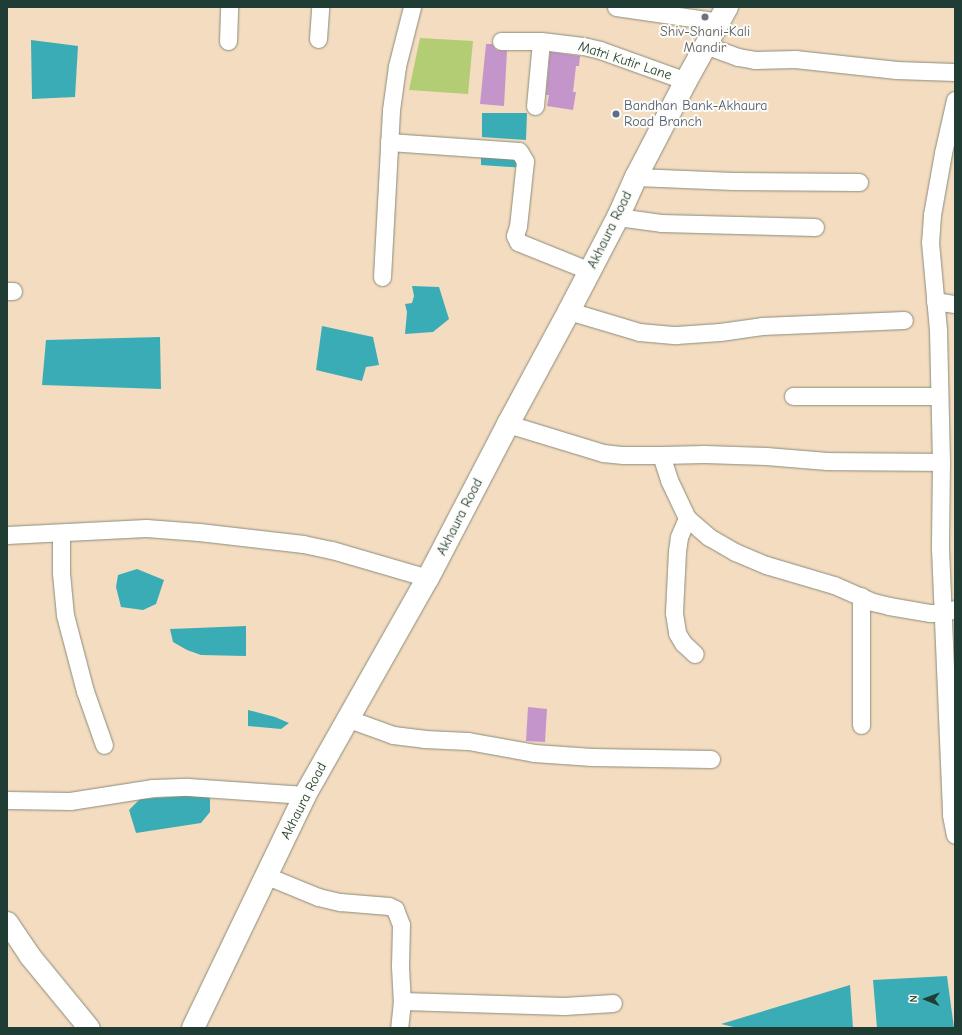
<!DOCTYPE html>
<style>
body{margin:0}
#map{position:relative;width:962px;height:1035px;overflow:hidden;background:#f4dcc1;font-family:"Comic Neue",sans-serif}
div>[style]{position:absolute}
.green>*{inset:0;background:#b2cd73}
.water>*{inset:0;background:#3aacb5}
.building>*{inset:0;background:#c495cb}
.roads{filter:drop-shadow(0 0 1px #8a8c7a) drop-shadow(0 0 1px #8a8c7a)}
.minor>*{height:17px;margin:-8.5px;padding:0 8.5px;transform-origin:8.5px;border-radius:8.5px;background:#fff}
.tertiary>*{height:21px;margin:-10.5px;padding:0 10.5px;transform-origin:10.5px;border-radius:10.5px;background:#fff}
.primary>*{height:22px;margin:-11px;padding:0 11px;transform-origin:11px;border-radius:11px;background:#fff}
.dots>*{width:11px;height:11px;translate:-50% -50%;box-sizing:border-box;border:2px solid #fdfcf7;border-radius:50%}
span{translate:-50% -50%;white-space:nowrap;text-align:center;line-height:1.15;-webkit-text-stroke:4px #fdfcf7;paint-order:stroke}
.worship-label{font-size:14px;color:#5b616d}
.street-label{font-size:14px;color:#1f3d34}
.service-label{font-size:14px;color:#4e5e75}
.left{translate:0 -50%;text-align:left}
.frame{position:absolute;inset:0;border:8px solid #1f3d34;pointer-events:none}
.north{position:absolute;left:906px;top:979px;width:40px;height:40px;-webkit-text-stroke:3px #fdfcf7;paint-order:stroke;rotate:271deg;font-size:11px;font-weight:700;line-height:16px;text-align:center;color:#1f3d34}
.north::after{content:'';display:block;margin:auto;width:14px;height:18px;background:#1f3d34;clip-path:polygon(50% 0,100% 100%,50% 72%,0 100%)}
</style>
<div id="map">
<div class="green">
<i style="clip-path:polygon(420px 38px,473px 41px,468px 94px,409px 90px)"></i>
</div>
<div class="water">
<i style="clip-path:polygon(31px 40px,78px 46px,75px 97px,32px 99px)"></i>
<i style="clip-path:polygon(482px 113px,527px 113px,526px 140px,482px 137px)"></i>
<i style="clip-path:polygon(481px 143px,525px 146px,525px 168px,481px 165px)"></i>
<i style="clip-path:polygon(412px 286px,439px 287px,449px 319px,433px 332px,405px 334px,407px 312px,405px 304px,412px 303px,414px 296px)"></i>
<i style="clip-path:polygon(322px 326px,373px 337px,379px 365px,366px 367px,362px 381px,316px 370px)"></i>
<i style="clip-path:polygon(160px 337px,161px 389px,42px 385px,46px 340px)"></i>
<i style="clip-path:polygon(137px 569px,164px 580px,156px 604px,143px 610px,121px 607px,116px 587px,118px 575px)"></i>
<i style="clip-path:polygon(246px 626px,246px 656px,201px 655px,187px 650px,173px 642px,170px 629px)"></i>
<i style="clip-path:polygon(248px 710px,275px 717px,289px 723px,281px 729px,248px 726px)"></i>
<i style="clip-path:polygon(185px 796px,210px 796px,210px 812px,201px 823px,136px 833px,129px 810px,140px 799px)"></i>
<i style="clip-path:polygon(947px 976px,954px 1028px,877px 1028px,873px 980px)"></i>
<i style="clip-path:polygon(850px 985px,853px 1028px,738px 1028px,721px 1024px)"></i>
</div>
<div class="building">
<i style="clip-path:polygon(486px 44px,492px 44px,496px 50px,507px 51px,504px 106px,480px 104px)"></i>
<i style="clip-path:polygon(550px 52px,580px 56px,579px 66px,576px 66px,573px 92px,576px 92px,573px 110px,547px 106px,549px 95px,546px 95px)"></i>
<i style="clip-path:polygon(528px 707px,547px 709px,545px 742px,526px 741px)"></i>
</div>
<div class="roads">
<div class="minor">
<i style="left:616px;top:7px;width:105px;rotate:8.2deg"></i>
<i style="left:318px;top:39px;width:32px;rotate:-86deg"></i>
<i style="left:228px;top:41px;width:34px;rotate:-88deg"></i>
<i style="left:501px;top:41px;width:40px"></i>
<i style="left:541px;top:41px;width:42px;rotate:6.8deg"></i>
<i style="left:583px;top:46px;width:17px;rotate:13deg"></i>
<i style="left:600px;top:50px;width:91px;rotate:19.8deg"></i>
<i style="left:705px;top:45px;width:35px;rotate:20deg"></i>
<i style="left:738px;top:57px;width:17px;rotate:10deg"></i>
<i style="left:755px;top:60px;width:40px;rotate:-1.4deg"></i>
<i style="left:795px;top:59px;width:102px;rotate:6.2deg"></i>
<i style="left:896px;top:70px;width:59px;rotate:1.9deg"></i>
<i style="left:955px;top:100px;width:54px;rotate:102.8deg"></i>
<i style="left:943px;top:153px;width:63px;rotate:100.1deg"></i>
<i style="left:932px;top:215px;width:27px;rotate:94deg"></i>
<i style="left:930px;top:242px;width:88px;rotate:84.8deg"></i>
<i style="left:938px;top:330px;width:132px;rotate:88.7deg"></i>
<i style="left:941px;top:462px;width:86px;rotate:90.7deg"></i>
<i style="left:940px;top:548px;width:267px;rotate:87.6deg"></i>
<i style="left:951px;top:815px;width:20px;rotate:79deg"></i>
<i style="left:535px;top:106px;width:65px;rotate:-84.7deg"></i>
<i style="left:389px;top:142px;width:130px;rotate:4deg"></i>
<i style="left:519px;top:151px;width:12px;rotate:59deg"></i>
<i style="left:525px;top:161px;width:65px;rotate:96.1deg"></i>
<i style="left:518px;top:226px;width:10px;rotate:107deg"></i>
<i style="left:515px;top:236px;width:7px;rotate:63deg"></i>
<i style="left:518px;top:242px;width:78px;rotate:21.9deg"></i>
<i style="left:636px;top:177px;width:97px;rotate:2.4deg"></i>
<i style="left:733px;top:181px;width:126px;rotate:0.5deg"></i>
<i style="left:618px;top:217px;width:43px;rotate:7.9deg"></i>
<i style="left:661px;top:223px;width:154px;rotate:1.5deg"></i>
<i style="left:382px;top:277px;width:167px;rotate:-86.9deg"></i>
<i style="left:391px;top:110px;width:44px;rotate:-82.2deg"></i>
<i style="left:397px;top:66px;width:61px;rotate:-75.7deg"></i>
<i style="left:7px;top:291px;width:6px"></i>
<i style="left:935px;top:301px;width:20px;rotate:9deg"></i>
<i style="left:569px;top:311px;width:73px;rotate:16.7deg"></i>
<i style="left:639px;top:332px;width:37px;rotate:5deg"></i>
<i style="left:676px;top:335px;width:44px;rotate:-3.9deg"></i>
<i style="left:720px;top:332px;width:42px;rotate:-8.1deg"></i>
<i style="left:762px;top:326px;width:142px;rotate:-2.4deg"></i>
<i style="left:793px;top:396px;width:146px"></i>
<i style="left:508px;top:424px;width:99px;rotate:17deg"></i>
<i style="left:603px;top:453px;width:20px;rotate:6deg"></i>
<i style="left:623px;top:455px;width:38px"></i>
<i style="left:661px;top:455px;width:26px;rotate:72deg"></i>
<i style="left:669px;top:480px;width:42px;rotate:64.7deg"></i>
<i style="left:687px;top:518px;width:29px;rotate:41deg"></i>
<i style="left:709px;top:537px;width:30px;rotate:30deg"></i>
<i style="left:735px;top:552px;width:34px;rotate:23deg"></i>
<i style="left:766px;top:565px;width:71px;rotate:16.4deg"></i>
<i style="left:834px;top:585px;width:43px;rotate:23.6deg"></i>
<i style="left:873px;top:602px;width:16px;rotate:14deg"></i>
<i style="left:889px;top:606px;width:42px;rotate:9.7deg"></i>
<i style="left:930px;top:613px;width:12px"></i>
<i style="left:942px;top:613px;width:14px;rotate:-17deg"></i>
<i style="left:661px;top:455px;width:43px;rotate:-1.3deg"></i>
<i style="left:704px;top:454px;width:62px;rotate:1.8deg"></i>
<i style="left:766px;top:456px;width:61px;rotate:4.7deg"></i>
<i style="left:827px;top:461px;width:114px;rotate:0.5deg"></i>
<i style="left:687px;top:518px;width:21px;rotate:113deg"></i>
<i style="left:679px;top:537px;width:14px;rotate:98deg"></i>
<i style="left:677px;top:551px;width:62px;rotate:92.8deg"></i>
<i style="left:674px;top:613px;width:20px;rotate:81deg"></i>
<i style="left:677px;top:633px;width:12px;rotate:59deg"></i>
<i style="left:683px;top:643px;width:16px;rotate:43deg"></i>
<i style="left:61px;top:533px;width:40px;rotate:90deg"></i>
<i style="left:61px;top:573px;width:42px;rotate:84.6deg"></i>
<i style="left:65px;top:615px;width:79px;rotate:75.3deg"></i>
<i style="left:85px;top:691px;width:57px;rotate:70.6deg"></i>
<i style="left:7px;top:535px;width:139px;rotate:-2.9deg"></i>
<i style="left:146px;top:528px;width:53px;rotate:4.3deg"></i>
<i style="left:199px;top:532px;width:105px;rotate:6.6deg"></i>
<i style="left:303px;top:544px;width:30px;rotate:12deg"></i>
<i style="left:332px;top:550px;width:100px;rotate:16.3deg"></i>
<i style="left:861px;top:596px;width:129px;rotate:90deg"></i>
<i style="left:349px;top:719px;width:47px;rotate:20deg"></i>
<i style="left:393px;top:735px;width:31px;rotate:7deg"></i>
<i style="left:424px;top:739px;width:44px;rotate:2.6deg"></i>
<i style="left:468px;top:741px;width:67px;rotate:10.3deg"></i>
<i style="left:534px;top:753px;width:58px;rotate:3.9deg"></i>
<i style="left:592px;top:757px;width:119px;rotate:1deg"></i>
<i style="left:7px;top:800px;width:63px;rotate:0.9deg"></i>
<i style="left:70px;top:801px;width:84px;rotate:-8.9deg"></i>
<i style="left:153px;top:788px;width:35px;rotate:-2deg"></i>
<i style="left:188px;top:787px;width:117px;rotate:3.9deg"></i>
<i style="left:267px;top:876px;width:55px;rotate:22.4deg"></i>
<i style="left:318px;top:897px;width:23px;rotate:13deg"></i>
<i style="left:340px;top:902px;width:49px;rotate:4.7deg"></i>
<i style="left:389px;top:906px;width:7px;rotate:27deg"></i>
<i style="left:395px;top:909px;width:17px;rotate:69deg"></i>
<i style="left:401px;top:925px;width:41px;rotate:91.4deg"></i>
<i style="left:400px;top:966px;width:35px;rotate:87deg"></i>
<i style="left:402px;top:1001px;width:27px;rotate:96deg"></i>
<i style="left:402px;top:1001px;width:162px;rotate:1.8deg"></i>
<i style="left:564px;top:1006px;width:49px;rotate:-3.5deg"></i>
</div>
<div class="tertiary">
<i style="left:7px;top:922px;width:40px;rotate:56deg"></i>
<i style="left:29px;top:955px;width:94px;rotate:50.6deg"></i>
</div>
<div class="primary">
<i style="left:193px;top:1028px;width:259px;rotate:-64.3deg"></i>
<i style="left:305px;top:795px;width:249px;rotate:-60.5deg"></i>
<i style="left:428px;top:578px;width:174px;rotate:-62.5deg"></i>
<i style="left:508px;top:424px;width:128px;rotate:-61.6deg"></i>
<i style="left:569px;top:311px;width:106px;rotate:-62.5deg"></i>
<i style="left:618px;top:217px;width:44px;rotate:-65.8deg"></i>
<i style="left:636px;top:177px;width:108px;rotate:-62.5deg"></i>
<i style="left:686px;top:81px;width:85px;rotate:-61deg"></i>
</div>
</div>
<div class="dots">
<i style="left:705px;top:17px;background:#6b7280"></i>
<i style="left:616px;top:114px;background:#5c6f8a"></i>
</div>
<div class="worship-label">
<span style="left:705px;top:40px">Shiv-Shani-Kali<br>Mandir</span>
</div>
<div class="street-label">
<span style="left:625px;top:61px;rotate:18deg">Matri Kutir Lane</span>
<span style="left:610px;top:230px;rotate:-64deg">Akhaura Road</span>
<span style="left:460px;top:517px;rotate:-63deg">Akhaura Road</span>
<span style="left:304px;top:801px;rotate:-63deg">Akhaura Road</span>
</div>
<div class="service-label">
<span class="left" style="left:624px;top:114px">Bandhan Bank-Akhaura<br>Road Branch</span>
</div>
<div class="frame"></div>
<div class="north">N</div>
</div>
